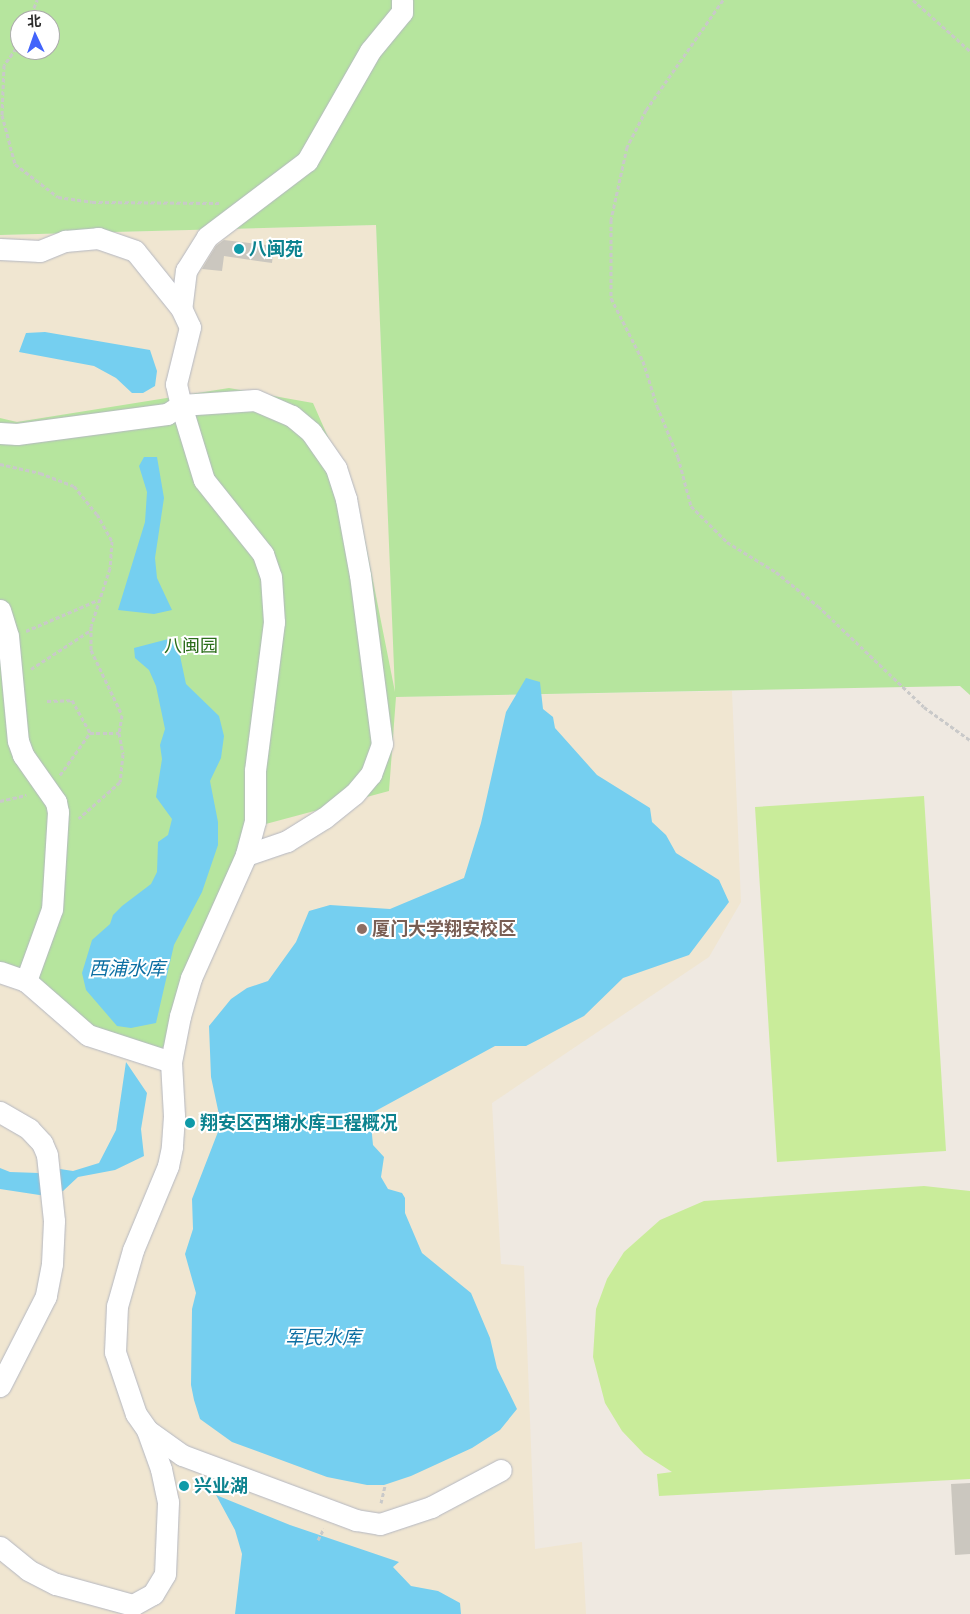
<!DOCTYPE html>
<meta charset="utf-8">
<style>
body{margin:0}
#map{position:relative;width:970px;height:1614px;overflow:hidden;background:#efe9e1;font-family:"Asap Condensed","Noto Sans SC",sans-serif}
div>[style]{position:absolute}
.education>*{inset:0;background:#f0e6d1}
.green>*{inset:0;background:#b6e59e}
.pitch>*{inset:0;background:#c9ec9a}
.water>*{inset:0;background:#75cff0}
.building>*{inset:0;background:#cbc7bf}
.path>*{height:3px;margin-top:-1.5px;transform-origin:0;background:repeating-linear-gradient(90deg,#c9c9c9 0 4px,transparent 0 6.5px)}
.roads{filter:drop-shadow(0 0 1px #b4b7c1) drop-shadow(0 0 1px #b4b7c1)}
.minor>*{height:21px;margin:-10.5px;padding:0 10.5px;transform-origin:10.5px;border-radius:10.5px;background:#fff}
.dots>*{width:14px;height:14px;translate:-50% -50%;box-sizing:border-box;border:2px solid #fff;border-radius:50%}
span{translate:-50% -50%;white-space:nowrap;text-align:center;line-height:1.15;-webkit-text-stroke:4px #fff;paint-order:stroke}
.culture-label{font-size:18px;color:#0d838f;font-weight:700}
.left{translate:0 -50%;text-align:left}
.park-label{font-size:18px;color:#2c6e1b}
.education-label{font-size:18px;color:#785e54;font-weight:700}
.water-label{font-size:19px;color:#0d6fa3;font-style:italic}
.north{position:absolute;left:10px;top:10px;width:50px;height:50px;box-sizing:border-box;background:#fff;border:1px solid #ababab;border-radius:50%;rotate:357deg;font-size:14px;font-weight:700;line-height:20px;text-align:center;color:#2e2e2e}
.north::after{content:'';display:block;margin:auto;width:18px;height:22px;background:#4264fb;clip-path:polygon(50% 0,100% 100%,50% 72%,0 100%)}
</style>
<div id="map">
<div class="education">
<i style="clip-path:polygon(376px 225px,396px 697px,732px 691px,741px 902px,709px 957px,492px 1103px,501px 1264px,524px 1266px,535px 1549px,582px 1542px,586px 1614px,0 1614px,0 235px)"></i>
</div>
<div class="green">
<i style="clip-path:polygon(evenodd,0 0,970px 0,970px 695px,960px 686px,396px 697px,389px 791px,262px 825px,191px 1004px,152px 1064px,0 973px,0 418px,17px 422px,229px 388px,313px 403px,358px 505px,395px 692px,376px 225px,0 235px,0 0,20px 20px,50px 20px,50px 50px,20px 50px,20px 20px)"></i>
</div>
<div class="pitch">
<i style="clip-path:polygon(924px 796px,946px 1151px,777px 1162px,755px 807px)"></i>
<i style="clip-path:polygon(924px 1186px,970px 1191px,970px 1479px,659px 1496px,657px 1474px,672px 1472px,644px 1454px,622px 1431px,605px 1403px,593px 1357px,596px 1309px,607px 1279px,624px 1252px,660px 1220px,704px 1201px)"></i>
</div>
<div class="water">
<i style="clip-path:polygon(45px 332px,150px 350px,157px 371px,155px 386px,143px 393px,132px 393px,116px 378px,94px 366px,19px 352px,26px 333px)"></i>
<i style="clip-path:polygon(144px 457px,157px 457px,164px 498px,155px 558px,157px 578px,172px 610px,154px 614px,118px 610px,145px 522px,147px 492px,139px 466px)"></i>
<i style="clip-path:polygon(176px 637px,186px 684px,219px 716px,224px 736px,221px 758px,210px 781px,218px 822px,218px 845px,202px 892px,174px 945px,156px 1023px,131px 1028px,117px 1026px,86px 990px,82px 973px,92px 940px,110px 924px,113px 915px,122px 906px,151px 884px,157px 872px,158px 842px,168px 835px,172px 819px,156px 797px,162px 759px,160px 745px,165px 729px,156px 686px,149px 670px,135px 658px,134px 648px)"></i>
<i style="clip-path:polygon(526px 678px,540px 682px,543px 709px,553px 717px,555px 728px,597px 775px,650px 808px,652px 822px,666px 835px,676px 853px,719px 880px,729px 902px,689px 955px,623px 978px,584px 1016px,526px 1046px,495px 1046px,370px 1114px,373px 1145px,384px 1157px,381px 1177px,388px 1189px,402px 1193px,405px 1198px,405px 1213px,422px 1253px,471px 1293px,490px 1338px,497px 1368px,517px 1409px,500px 1430px,472px 1448px,411px 1476px,384px 1485px,367px 1485px,327px 1477px,232px 1442px,200px 1419px,194px 1400px,191px 1385px,192px 1309px,196px 1293px,185px 1254px,193px 1229px,192px 1199px,221px 1124px,211px 1077px,209px 1026px,231px 999px,247px 988px,268px 981px,296px 942px,309px 911px,330px 905px,390px 909px,464px 878px,481px 823px,506px 712px)"></i>
<i style="clip-path:polygon(126px 1062px,147px 1093px,141px 1129px,144px 1156px,115px 1170px,78px 1177px,63px 1191px,46px 1196px,0 1189px,0 1168px,10px 1172px,39px 1173px,60px 1169px,73px 1171px,99px 1163px,116px 1130px)"></i>
<i style="clip-path:polygon(216px 1495px,290px 1525px,399px 1562px,393px 1567px,411px 1586px,438px 1591px,460px 1603px,461px 1614px,235px 1614px,242px 1554px,235px 1530px)"></i>
</div>
<div class="building">
<i style="clip-path:polygon(224px 240px,274px 246px,272px 263px,224px 256px,222px 271px,202px 269px,216px 246px)"></i>
<i style="clip-path:polygon(970px 1483px,970px 1554px,955px 1555px,951px 1484px)"></i>
</div>
<div class="path">
<i style="left:723px;top:0;width:134px;rotate:125deg"></i>
<i style="left:646px;top:110px;width:42px;rotate:117.2deg"></i>
<i style="left:627px;top:147px;width:75px;rotate:102.4deg"></i>
<i style="left:611px;top:220px;width:78px;rotate:90deg"></i>
<i style="left:611px;top:298px;width:71px;rotate:63.1deg"></i>
<i style="left:643px;top:361px;width:47px;rotate:72.7deg"></i>
<i style="left:657px;top:406px;width:55px;rotate:67.6deg"></i>
<i style="left:678px;top:457px;width:51px;rotate:75.1deg"></i>
<i style="left:691px;top:506px;width:51px;rotate:45deg"></i>
<i style="left:727px;top:542px;width:57px;rotate:31.5deg"></i>
<i style="left:776px;top:572px;width:54px;rotate:39deg"></i>
<i style="left:818px;top:606px;width:146px;rotate:43.6deg"></i>
<i style="left:924px;top:707px;width:57px;rotate:35.7deg"></i>
<i style="left:913px;top:0;width:76px;rotate:41.8deg"></i>
<i style="left:29px;top:20px;width:22px;rotate:-68deg"></i>
<i style="left:20px;top:43px;width:27px;rotate:126deg"></i>
<i style="left:4px;top:65px;width:50px;rotate:92.3deg"></i>
<i style="left:2px;top:115px;width:51px;rotate:75.1deg"></i>
<i style="left:15px;top:164px;width:54px;rotate:37.5deg"></i>
<i style="left:58px;top:197px;width:34px;rotate:8deg"></i>
<i style="left:92px;top:202px;width:127px;rotate:0.5deg"></i>
<i style="left:0;top:464px;width:41px;rotate:12.7deg"></i>
<i style="left:40px;top:473px;width:36px;rotate:21deg"></i>
<i style="left:74px;top:486px;width:36px;rotate:51deg"></i>
<i style="left:97px;top:514px;width:31px;rotate:61deg"></i>
<i style="left:112px;top:541px;width:27px;rotate:94deg"></i>
<i style="left:110px;top:568px;width:61px;rotate:108.1deg"></i>
<i style="left:91px;top:626px;width:24px;rotate:90deg"></i>
<i style="left:91px;top:650px;width:72px;rotate:64.5deg"></i>
<i style="left:122px;top:715px;width:18px;rotate:99deg"></i>
<i style="left:119px;top:733px;width:21px;rotate:79deg"></i>
<i style="left:123px;top:754px;width:28px;rotate:96deg"></i>
<i style="left:120px;top:782px;width:55px;rotate:138.7deg"></i>
<i style="left:26px;top:631px;width:78px;rotate:-23.3deg"></i>
<i style="left:31px;top:669px;width:72px;rotate:-33deg"></i>
<i style="left:47px;top:701px;width:25px;rotate:-2deg"></i>
<i style="left:72px;top:700px;width:38px;rotate:61deg"></i>
<i style="left:60px;top:775px;width:52px;rotate:-54.5deg"></i>
<i style="left:90px;top:733px;width:29px"></i>
<i style="left:0;top:801px;width:27px;rotate:-13deg"></i>
<i style="left:381px;top:1503px;width:17px;rotate:-77deg"></i>
<i style="left:318px;top:1540px;width:13px;rotate:-63deg"></i>
</div>
<div class="roads">
<div class="minor">
<i style="left:402px;top:0;width:12px;rotate:90deg"></i>
<i style="left:402px;top:12px;width:50px;rotate:129.4deg"></i>
<i style="left:370px;top:51px;width:127px;rotate:119.8deg"></i>
<i style="left:307px;top:161px;width:126px;rotate:142.8deg"></i>
<i style="left:207px;top:237px;width:39px;rotate:122deg"></i>
<i style="left:186px;top:270px;width:38px;rotate:97deg"></i>
<i style="left:181px;top:308px;width:21px;rotate:65deg"></i>
<i style="left:190px;top:327px;width:59px;rotate:103.8deg"></i>
<i style="left:176px;top:384px;width:22px;rotate:77deg"></i>
<i style="left:181px;top:405px;width:78px;rotate:73deg"></i>
<i style="left:204px;top:480px;width:95px;rotate:51.4deg"></i>
<i style="left:263px;top:554px;width:24px;rotate:71deg"></i>
<i style="left:271px;top:577px;width:45px;rotate:86.2deg"></i>
<i style="left:274px;top:622px;width:149px;rotate:97.3deg"></i>
<i style="left:255px;top:770px;width:51px;rotate:90deg"></i>
<i style="left:255px;top:821px;width:35px;rotate:105deg"></i>
<i style="left:246px;top:855px;width:135px;rotate:114.1deg"></i>
<i style="left:191px;top:978px;width:40px;rotate:106deg"></i>
<i style="left:180px;top:1016px;width:47px;rotate:101.1deg"></i>
<i style="left:171px;top:1062px;width:54px;rotate:86.8deg"></i>
<i style="left:174px;top:1116px;width:31px;rotate:94deg"></i>
<i style="left:172px;top:1147px;width:19px;rotate:102deg"></i>
<i style="left:168px;top:1166px;width:91px;rotate:112.6deg"></i>
<i style="left:133px;top:1250px;width:58px;rotate:105.9deg"></i>
<i style="left:117px;top:1306px;width:46px;rotate:92.5deg"></i>
<i style="left:115px;top:1352px;width:65px;rotate:71.3deg"></i>
<i style="left:136px;top:1414px;width:19px;rotate:55deg"></i>
<i style="left:147px;top:1430px;width:43px;rotate:35.5deg"></i>
<i style="left:182px;top:1455px;width:186px;rotate:20.5deg"></i>
<i style="left:356px;top:1520px;width:24px;rotate:9deg"></i>
<i style="left:380px;top:1524px;width:54px;rotate:-18.4deg"></i>
<i style="left:431px;top:1507px;width:79px;rotate:-27.9deg"></i>
<i style="left:0;top:249px;width:40px;rotate:2.9deg"></i>
<i style="left:40px;top:251px;width:27px;rotate:-22deg"></i>
<i style="left:65px;top:241px;width:33px;rotate:-5deg"></i>
<i style="left:98px;top:238px;width:39px;rotate:19deg"></i>
<i style="left:135px;top:251px;width:73px;rotate:51.1deg"></i>
<i style="left:0;top:433px;width:17px;rotate:3deg"></i>
<i style="left:17px;top:434px;width:151px;rotate:-7.6deg"></i>
<i style="left:167px;top:414px;width:17px;rotate:-33deg"></i>
<i style="left:181px;top:405px;width:74px;rotate:-3.9deg"></i>
<i style="left:255px;top:400px;width:40px;rotate:23.4deg"></i>
<i style="left:292px;top:416px;width:25px;rotate:40deg"></i>
<i style="left:311px;top:432px;width:44px;rotate:55.2deg"></i>
<i style="left:336px;top:468px;width:33px;rotate:72deg"></i>
<i style="left:346px;top:499px;width:77px;rotate:79.6deg"></i>
<i style="left:360px;top:575px;width:170px;rotate:82.6deg"></i>
<i style="left:382px;top:744px;width:32px;rotate:110deg"></i>
<i style="left:371px;top:774px;width:26px;rotate:130deg"></i>
<i style="left:354px;top:794px;width:38px;rotate:141deg"></i>
<i style="left:324px;top:818px;width:44px;rotate:148.1deg"></i>
<i style="left:287px;top:841px;width:43px;rotate:161.1deg"></i>
<i style="left:0;top:610px;width:27px;rotate:73deg"></i>
<i style="left:8px;top:636px;width:105px;rotate:84.6deg"></i>
<i style="left:18px;top:741px;width:15px;rotate:70deg"></i>
<i style="left:23px;top:755px;width:57px;rotate:54.9deg"></i>
<i style="left:56px;top:802px;width:10px;rotate:79deg"></i>
<i style="left:58px;top:812px;width:97px;rotate:93.5deg"></i>
<i style="left:52px;top:909px;width:77px;rotate:109.9deg"></i>
<i style="left:0;top:972px;width:28px;rotate:19deg"></i>
<i style="left:26px;top:981px;width:82px;rotate:41.1deg"></i>
<i style="left:88px;top:1035px;width:87px;rotate:18deg"></i>
<i style="left:0;top:1112px;width:34px;rotate:30deg"></i>
<i style="left:29px;top:1129px;width:19px;rotate:47deg"></i>
<i style="left:42px;top:1143px;width:13px;rotate:67deg"></i>
<i style="left:47px;top:1155px;width:66px;rotate:83.9deg"></i>
<i style="left:54px;top:1221px;width:43px;rotate:92.7deg"></i>
<i style="left:52px;top:1264px;width:33px;rotate:101deg"></i>
<i style="left:46px;top:1296px;width:101px;rotate:117.1deg"></i>
<i style="left:0;top:1547px;width:36px;rotate:39deg"></i>
<i style="left:28px;top:1570px;width:31px;rotate:27deg"></i>
<i style="left:56px;top:1584px;width:80px;rotate:15.3deg"></i>
<i style="left:133px;top:1605px;width:23px;rotate:-29deg"></i>
<i style="left:153px;top:1594px;width:23px;rotate:-59deg"></i>
<i style="left:165px;top:1574px;width:72px;rotate:-87.6deg"></i>
<i style="left:168px;top:1502px;width:34px;rotate:-102deg"></i>
<i style="left:161px;top:1469px;width:41px;rotate:-109.7deg"></i>
</div>
</div>
<div class="dots">
<i style="left:239px;top:249px;background:#0f9aa8"></i>
<i style="left:362px;top:929px;background:#8d6e63"></i>
<i style="left:190px;top:1123px;background:#0f9aa8"></i>
<i style="left:184px;top:1486px;background:#0f9aa8"></i>
</div>
<div class="culture-label">
<span class="left" style="left:249px;top:249px">八闽苑</span>
<span class="left" style="left:200px;top:1123px">翔安区西埔水库工程概况</span>
<span class="left" style="left:194px;top:1486px">兴业湖</span>
</div>
<div class="park-label">
<span style="left:191px;top:646px">八闽园</span>
</div>
<div class="education-label">
<span class="left" style="left:372px;top:929px">厦门大学翔安校区</span>
</div>
<div class="water-label">
<span style="left:127px;top:969px">西浦水库</span>
<span style="left:323px;top:1338px">军民水库</span>
</div>
<div class="north">北</div>
</div>
